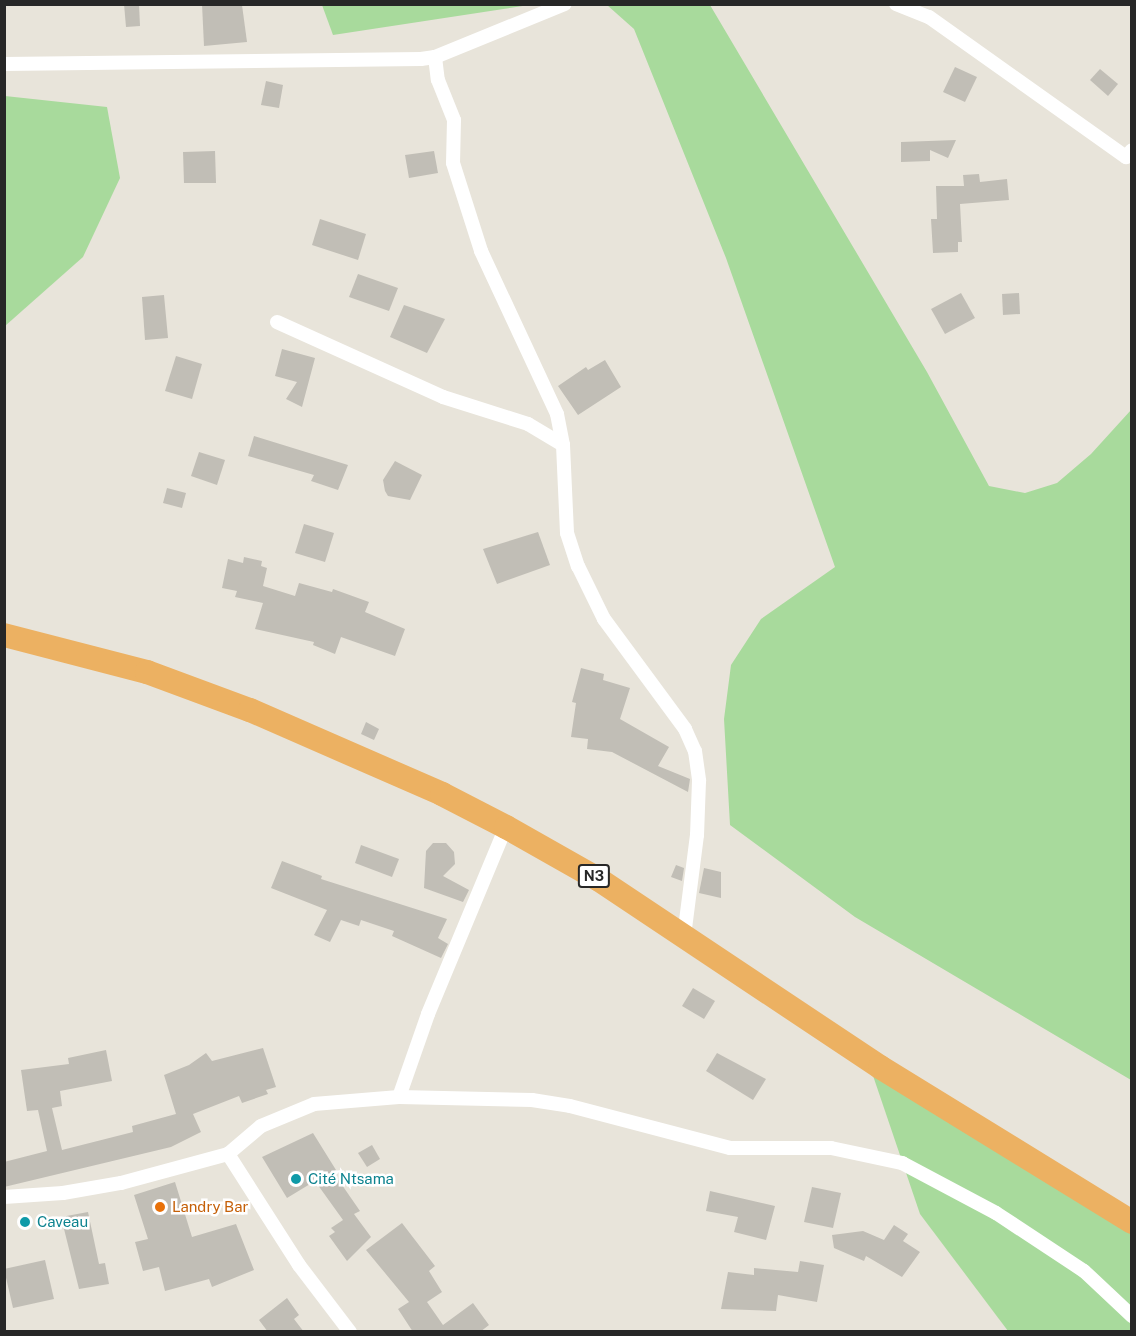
<!DOCTYPE html>
<meta charset="utf-8">
<style>
body{margin:0}
#map{position:relative;width:1136px;height:1336px;overflow:hidden;background:#e8e4da;font-family:"Public Sans",sans-serif}
div>[style]{position:absolute}
.green>*{inset:0;background:#a8da9c}
.building>*{inset:0;background:#c1beb6}
.street>*{height:14px;margin:-7px;padding:0 7px;transform-origin:7px;border-radius:7px;background:#fff}
.highway>*{height:24px;margin:-12px;padding:0 12px;transform-origin:12px;border-radius:12px;background:#ecb162}
.dots>*{width:16px;height:16px;translate:-50% -50%;box-sizing:border-box;border:3px solid #fff;border-radius:50%}
span{translate:-50% -50%;white-space:nowrap;text-align:center;line-height:1.15;-webkit-text-stroke:5px #fff;paint-order:stroke}
.shield-label span{padding:2px 4px;background:#fff;border:2px solid;border-radius:4px;-webkit-text-stroke-width:0}
.shield-label{font-size:14px;color:#272727;font-weight:700}
.culture-label{font-size:15px;color:#0d838f}
.left{translate:0 -50%;text-align:left}
.food-label{font-size:15px;color:#c56008}
.frame{position:absolute;inset:0;border:6px solid #272727;pointer-events:none}
</style>
<div id="map">
<div class="green">
<i style="clip-path:polygon(322px 5px,322px 4px,529px 5px,333px 35px)"></i>
<i style="clip-path:polygon(607px 5px,710px 5px,927px 372px,989px 486px,1025px 493px,1057px 483px,1091px 454px,1131px 410px,1131px 1080px,855px 917px,730px 825px,724px 719px,731px 665px,761px 619px,835px 567px,726px 258px,634px 29px)"></i>
<i style="clip-path:polygon(5px 96px,107px 107px,120px 178px,83px 257px,5px 326px)"></i>
<i style="clip-path:polygon(867px 1058px,1131px 1211px,1131px 1331px,1008px 1331px,920px 1214px)"></i>
</div>
<div class="building">
<i style="clip-path:polygon(124px 4px,139px 4px,140px 26px,126px 27px)"></i>
<i style="clip-path:polygon(202px 4px,242px 5px,247px 42px,204px 46px)"></i>
<i style="clip-path:polygon(955px 67px,977px 77px,965px 102px,943px 92px)"></i>
<i style="clip-path:polygon(1100px 69px,1118px 84px,1108px 96px,1090px 80px)"></i>
<i style="clip-path:polygon(266px 81px,283px 85px,279px 108px,261px 105px)"></i>
<i style="clip-path:polygon(956px 140px,948px 158px,930px 150px,930px 161px,901px 162px,901px 142px)"></i>
<i style="clip-path:polygon(215px 151px,216px 183px,184px 183px,183px 152px)"></i>
<i style="clip-path:polygon(434px 151px,438px 173px,409px 178px,405px 155px)"></i>
<i style="clip-path:polygon(979px 174px,980px 182px,1007px 179px,1009px 200px,960px 204px,962px 242px,958px 242px,958px 252px,933px 253px,931px 219px,937px 219px,936px 186px,964px 186px,963px 175px)"></i>
<i style="clip-path:polygon(320px 219px,366px 234px,358px 260px,312px 245px)"></i>
<i style="clip-path:polygon(358px 274px,398px 288px,389px 311px,349px 297px)"></i>
<i style="clip-path:polygon(961px 293px,975px 318px,945px 334px,931px 309px)"></i>
<i style="clip-path:polygon(1019px 293px,1020px 314px,1003px 315px,1002px 294px)"></i>
<i style="clip-path:polygon(164px 295px,168px 338px,145px 340px,142px 297px)"></i>
<i style="clip-path:polygon(404px 305px,445px 319px,427px 353px,390px 337px)"></i>
<i style="clip-path:polygon(282px 349px,315px 358px,302px 407px,286px 399px,297px 382px,275px 376px)"></i>
<i style="clip-path:polygon(176px 356px,202px 364px,192px 399px,165px 391px)"></i>
<i style="clip-path:polygon(605px 360px,621px 387px,578px 415px,558px 386px,586px 367px,588px 370px)"></i>
<i style="clip-path:polygon(254px 436px,348px 465px,338px 490px,311px 481px,314px 475px,248px 456px)"></i>
<i style="clip-path:polygon(199px 452px,225px 460px,217px 485px,191px 476px)"></i>
<i style="clip-path:polygon(395px 461px,422px 475px,410px 500px,388px 496px,385px 491px,383px 480px)"></i>
<i style="clip-path:polygon(167px 488px,186px 493px,182px 508px,163px 503px)"></i>
<i style="clip-path:polygon(304px 524px,334px 533px,325px 562px,295px 553px)"></i>
<i style="clip-path:polygon(538px 532px,550px 565px,497px 584px,483px 549px)"></i>
<i style="clip-path:polygon(244px 557px,262px 561px,261px 566px,267px 568px,263px 586px,295px 596px,299px 583px,332px 592px,333px 589px,369px 602px,365px 612px,405px 629px,395px 656px,341px 637px,335px 654px,313px 645px,314px 642px,255px 629px,263px 603px,235px 597px,237px 591px,222px 588px,228px 559px,243px 563px)"></i>
<i style="clip-path:polygon(581px 668px,604px 674px,603px 680px,630px 688px,620px 719px,669px 747px,658px 766px,690px 779px,688px 792px,612px 752px,587px 749px,588px 739px,571px 737px,576px 703px,572px 702px)"></i>
<i style="clip-path:polygon(366px 722px,379px 729px,374px 740px,361px 734px)"></i>
<i style="clip-path:polygon(433px 843px,446px 843px,454px 852px,455px 864px,443px 876px,469px 890px,463px 902px,424px 888px,426px 851px)"></i>
<i style="clip-path:polygon(361px 845px,399px 859px,392px 877px,355px 863px)"></i>
<i style="clip-path:polygon(282px 861px,322px 876px,321px 879px,447px 919px,438px 938px,448px 944px,441px 958px,392px 936px,394px 931px,361px 920px,359px 926px,341px 920px,330px 942px,314px 935px,327px 910px,271px 888px)"></i>
<i style="clip-path:polygon(676px 865px,684px 868px,682px 881px,671px 877px)"></i>
<i style="clip-path:polygon(704px 868px,721px 872px,721px 898px,699px 893px)"></i>
<i style="clip-path:polygon(693px 988px,715px 1001px,704px 1019px,682px 1006px)"></i>
<i style="clip-path:polygon(263px 1048px,276px 1087px,266px 1090px,268px 1094px,242px 1103px,239px 1096px,193px 1114px,201px 1132px,171px 1147px,4px 1187px,4px 1162px,47px 1151px,38px 1110px,27px 1111px,21px 1070px,69px 1064px,68px 1058px,106px 1050px,112px 1081px,60px 1091px,62px 1106px,52px 1108px,62px 1150px,133px 1132px,132px 1126px,176px 1114px,164px 1075px,189px 1065px,206px 1053px,212px 1061px)"></i>
<i style="clip-path:polygon(717px 1053px,766px 1079px,753px 1100px,706px 1071px)"></i>
<i style="clip-path:polygon(313px 1133px,336px 1170px,333px 1172px,360px 1211px,354px 1214px,371px 1237px,347px 1261px,329px 1236px,335px 1232px,331px 1228px,343px 1220px,315px 1181px,287px 1198px,262px 1157px)"></i>
<i style="clip-path:polygon(372px 1145px,380px 1159px,367px 1167px,358px 1153px)"></i>
<i style="clip-path:polygon(175px 1182px,192px 1237px,236px 1224px,254px 1270px,212px 1287px,209px 1279px,165px 1291px,159px 1267px,143px 1271px,135px 1242px,148px 1239px,134px 1195px)"></i>
<i style="clip-path:polygon(812px 1187px,841px 1193px,833px 1228px,804px 1222px)"></i>
<i style="clip-path:polygon(710px 1191px,775px 1206px,766px 1240px,734px 1232px,738px 1217px,706px 1211px)"></i>
<i style="clip-path:polygon(88px 1212px,99px 1264px,105px 1263px,109px 1284px,79px 1289px,61px 1217px)"></i>
<i style="clip-path:polygon(402px 1223px,435px 1266px,429px 1271px,442px 1292px,427px 1302px,443px 1325px,473px 1303px,489px 1325px,480px 1332px,413px 1332px,398px 1309px,409px 1302px,366px 1250px)"></i>
<i style="clip-path:polygon(894px 1225px,908px 1234px,903px 1241px,920px 1252px,902px 1277px,866px 1256px,864px 1261px,834px 1248px,832px 1235px,863px 1231px,884px 1240px)"></i>
<i style="clip-path:polygon(45px 1260px,54px 1299px,13px 1308px,4px 1269px)"></i>
<i style="clip-path:polygon(800px 1261px,824px 1265px,817px 1302px,778px 1295px,776px 1311px,721px 1309px,728px 1272px,754px 1275px,754px 1268px,798px 1272px)"></i>
<i style="clip-path:polygon(287px 1298px,299px 1315px,294px 1319px,304px 1332px,268px 1332px,259px 1320px)"></i>
</div>
<div class="street">
<i style="left:896px;top:4px;width:35px;rotate:22deg"></i>
<i style="left:929px;top:17px;width:242px;rotate:35.4deg"></i>
<i style="left:1126px;top:157px;width:9px;rotate:-49deg"></i>
<i style="left:435px;top:57px;width:23px;rotate:83deg"></i>
<i style="left:438px;top:80px;width:43px;rotate:68.2deg"></i>
<i style="left:454px;top:120px;width:43px;rotate:91.3deg"></i>
<i style="left:453px;top:163px;width:92px;rotate:72.3deg"></i>
<i style="left:481px;top:251px;width:180px;rotate:65deg"></i>
<i style="left:557px;top:414px;width:32px;rotate:79deg"></i>
<i style="left:563px;top:445px;width:88px;rotate:87.4deg"></i>
<i style="left:567px;top:533px;width:35px;rotate:72deg"></i>
<i style="left:578px;top:566px;width:59px;rotate:63.9deg"></i>
<i style="left:604px;top:619px;width:137px;rotate:53.6deg"></i>
<i style="left:685px;top:729px;width:24px;rotate:66deg"></i>
<i style="left:695px;top:751px;width:30px;rotate:82deg"></i>
<i style="left:699px;top:781px;width:54px;rotate:92.1deg"></i>
<i style="left:697px;top:835px;width:102px;rotate:97.3deg"></i>
<i style="left:4px;top:64px;width:417px;rotate:-0.7deg"></i>
<i style="left:421px;top:59px;width:14px;rotate:-8deg"></i>
<i style="left:435px;top:57px;width:140px;rotate:-22.2deg"></i>
<i style="left:277px;top:322px;width:182px;rotate:24.3deg"></i>
<i style="left:443px;top:397px;width:89px;rotate:17.6deg"></i>
<i style="left:528px;top:424px;width:41px;rotate:31deg"></i>
<i style="left:399px;top:1097px;width:88px;rotate:-70.7deg"></i>
<i style="left:428px;top:1014px;width:203px;rotate:-67.4deg"></i>
<i style="left:4px;top:1197px;width:59px;rotate:-3.9deg"></i>
<i style="left:63px;top:1193px;width:59px;rotate:-9.8deg"></i>
<i style="left:121px;top:1183px;width:111px;rotate:-15.2deg"></i>
<i style="left:350px;top:1332px;width:84px;rotate:-127.3deg"></i>
<i style="left:299px;top:1265px;width:132px;rotate:-122.6deg"></i>
<i style="left:228px;top:1154px;width:43px;rotate:-40.3deg"></i>
<i style="left:261px;top:1126px;width:57px;rotate:-22.5deg"></i>
<i style="left:314px;top:1104px;width:85px;rotate:-4.7deg"></i>
<i style="left:399px;top:1097px;width:133px;rotate:1.3deg"></i>
<i style="left:532px;top:1100px;width:38px;rotate:9deg"></i>
<i style="left:570px;top:1106px;width:165px;rotate:14.7deg"></i>
<i style="left:730px;top:1148px;width:101px"></i>
<i style="left:831px;top:1148px;width:73px;rotate:11.9deg"></i>
<i style="left:902px;top:1163px;width:106px;rotate:28deg"></i>
<i style="left:996px;top:1213px;width:105px;rotate:33.4deg"></i>
<i style="left:1084px;top:1271px;width:66px;rotate:43.2deg"></i>
</div>
<div class="highway">
<i style="left:4px;top:635px;width:148px;rotate:14.5deg"></i>
<i style="left:147px;top:672px;width:110px;rotate:20.3deg"></i>
<i style="left:250px;top:710px;width:210px;rotate:23.6deg"></i>
<i style="left:442px;top:794px;width:72px;rotate:27.3deg"></i>
<i style="left:506px;top:827px;width:106px;rotate:29.5deg"></i>
<i style="left:598px;top:879px;width:339px;rotate:33.7deg"></i>
<i style="left:880px;top:1067px;width:296px;rotate:31.6deg"></i>
</div>
<div class="dots">
<i style="left:296px;top:1179px;background:#0f9aa8"></i>
<i style="left:160px;top:1207px;background:#e8710a"></i>
<i style="left:25px;top:1222px;background:#0f9aa8"></i>
</div>
<div class="shield-label">
<span style="left:594px;top:876px">N3</span>
</div>
<div class="culture-label">
<span class="left" style="left:308px;top:1179px">Cité Ntsama</span>
<span class="left" style="left:37px;top:1222px">Caveau</span>
</div>
<div class="food-label">
<span class="left" style="left:172px;top:1207px">Landry Bar</span>
</div>
<div class="frame"></div>
</div>
